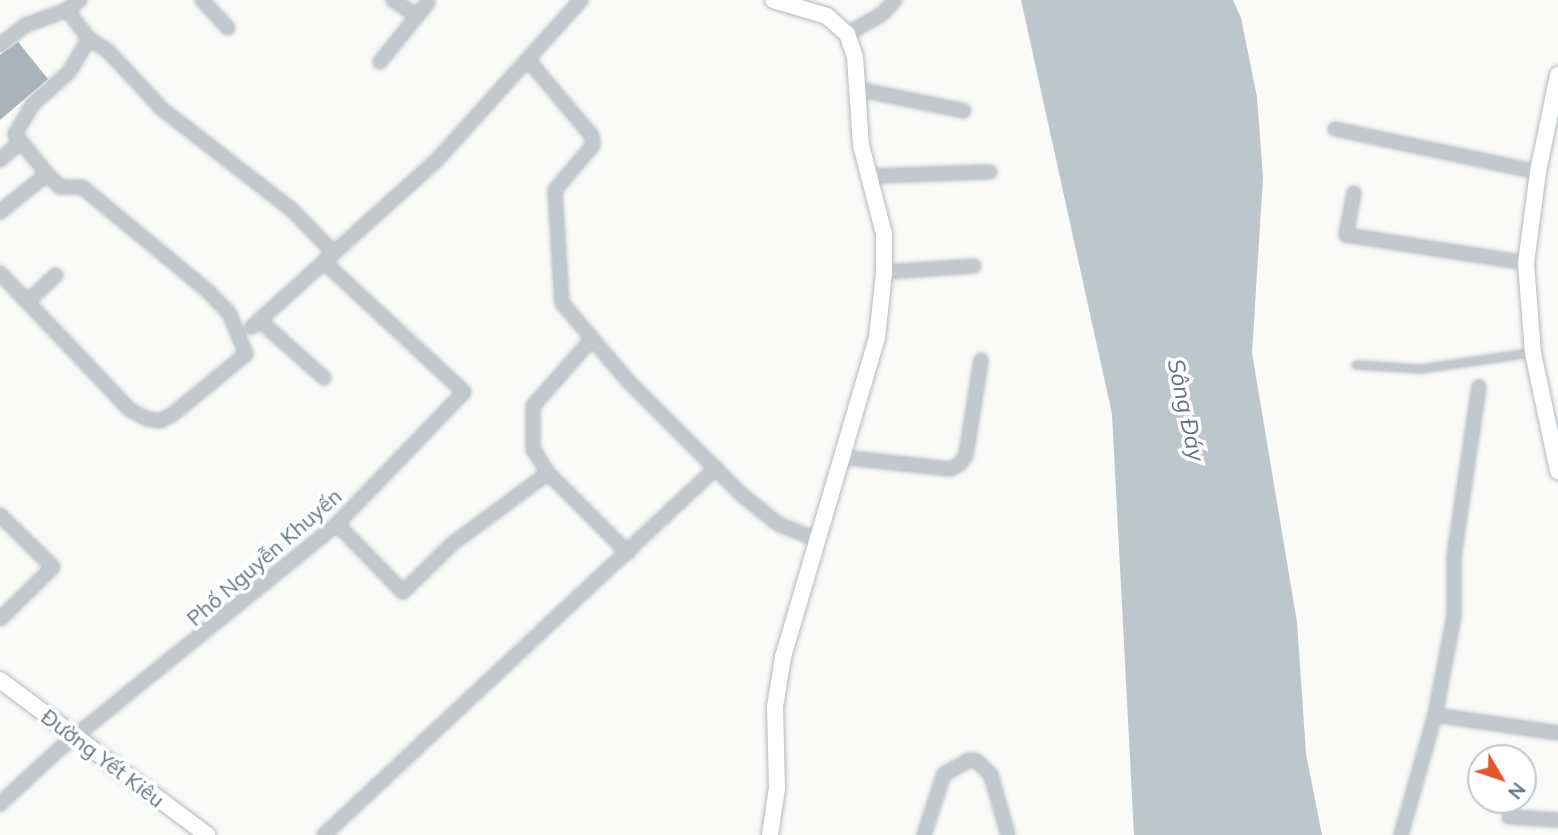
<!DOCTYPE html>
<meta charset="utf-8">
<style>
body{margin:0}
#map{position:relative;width:1558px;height:835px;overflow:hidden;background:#fafaf8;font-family:Mulish,sans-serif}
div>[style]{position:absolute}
.water>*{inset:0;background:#bbc7cb}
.building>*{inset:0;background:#aab3b9}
.roads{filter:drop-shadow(0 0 2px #b3babf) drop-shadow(0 0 2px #b3babf)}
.lane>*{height:6px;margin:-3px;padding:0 3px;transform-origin:3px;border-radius:3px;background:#c3c8cc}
.street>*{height:12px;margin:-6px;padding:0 6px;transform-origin:6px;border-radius:6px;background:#c3c8cc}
.secondary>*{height:16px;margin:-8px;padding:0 8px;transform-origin:8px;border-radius:8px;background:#fff}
span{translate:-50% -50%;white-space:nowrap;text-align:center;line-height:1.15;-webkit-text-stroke:7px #fff;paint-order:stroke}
.street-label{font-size:21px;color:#657683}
.water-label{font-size:23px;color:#60757c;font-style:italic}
.north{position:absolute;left:1467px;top:744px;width:70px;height:70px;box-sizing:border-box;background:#fff;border:2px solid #c1c8cd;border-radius:50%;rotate:129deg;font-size:19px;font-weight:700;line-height:28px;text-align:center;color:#657683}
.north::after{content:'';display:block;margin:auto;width:24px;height:32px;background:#e4572e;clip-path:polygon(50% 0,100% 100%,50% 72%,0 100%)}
</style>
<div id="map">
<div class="water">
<i style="clip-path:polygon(1021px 0,1233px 0,1241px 18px,1257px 97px,1263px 177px,1252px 353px,1297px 622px,1306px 754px,1322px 835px,1134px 835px,1112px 414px)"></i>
</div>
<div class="building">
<i style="clip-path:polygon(18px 42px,48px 79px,0 120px,0 55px)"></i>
</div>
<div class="roads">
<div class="lane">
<i style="left:1356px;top:365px;width:65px;rotate:3.5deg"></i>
<i style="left:1421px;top:369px;width:111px;rotate:-8.3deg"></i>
</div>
<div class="street">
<i style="left:202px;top:0;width:38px;rotate:47deg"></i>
<i style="left:393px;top:0;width:27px;rotate:33deg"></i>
<i style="left:847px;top:34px;width:40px;rotate:-29.7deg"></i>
<i style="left:882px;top:14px;width:19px;rotate:-47deg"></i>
<i style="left:89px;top:39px;width:22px;rotate:32deg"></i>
<i style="left:108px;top:51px;width:79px;rotate:47deg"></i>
<i style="left:162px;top:109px;width:163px;rotate:37.8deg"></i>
<i style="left:291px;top:209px;width:59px;rotate:45.7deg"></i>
<i style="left:0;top:45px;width:33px;rotate:-38deg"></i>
<i style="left:26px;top:25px;width:44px;rotate:-20.1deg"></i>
<i style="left:529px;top:61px;width:98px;rotate:50deg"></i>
<i style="left:592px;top:136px;width:9px;rotate:84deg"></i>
<i style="left:593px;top:145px;width:59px;rotate:130.2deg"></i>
<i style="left:555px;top:190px;width:113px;rotate:86.5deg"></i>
<i style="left:562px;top:303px;width:101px;rotate:49.8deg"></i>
<i style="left:627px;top:380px;width:163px;rotate:45deg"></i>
<i style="left:742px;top:495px;width:46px;rotate:38.9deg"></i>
<i style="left:778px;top:524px;width:43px;rotate:21.8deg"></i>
<i style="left:380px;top:62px;width:77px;rotate:-51.3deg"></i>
<i style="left:857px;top:89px;width:109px;rotate:11.6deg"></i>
<i style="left:1335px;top:129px;width:208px;rotate:12deg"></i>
<i style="left:0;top:160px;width:28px;rotate:-42deg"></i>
<i style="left:869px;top:176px;width:121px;rotate:-1.9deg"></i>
<i style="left:1354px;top:193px;width:43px;rotate:100.8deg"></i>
<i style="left:1346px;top:235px;width:182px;rotate:8.8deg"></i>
<i style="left:0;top:212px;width:60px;rotate:-39deg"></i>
<i style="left:47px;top:174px;width:51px;rotate:-128.7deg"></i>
<i style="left:15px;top:134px;width:35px;rotate:-59deg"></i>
<i style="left:33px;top:104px;width:48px;rotate:-41.6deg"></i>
<i style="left:69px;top:72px;width:39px;rotate:-59deg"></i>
<i style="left:89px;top:39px;width:36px;rotate:-127deg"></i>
<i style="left:67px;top:10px;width:16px;rotate:-38deg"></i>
<i style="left:884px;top:272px;width:90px;rotate:-3.8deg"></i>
<i style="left:0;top:273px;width:189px;rotate:46.5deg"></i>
<i style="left:130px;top:410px;width:20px;rotate:27deg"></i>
<i style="left:148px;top:419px;width:12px;rotate:9deg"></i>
<i style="left:160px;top:421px;width:15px;rotate:-28deg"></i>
<i style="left:173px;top:414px;width:94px;rotate:-39.4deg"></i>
<i style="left:246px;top:354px;width:44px;rotate:-112.5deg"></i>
<i style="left:229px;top:313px;width:29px;rotate:-134deg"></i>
<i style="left:209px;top:292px;width:165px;rotate:-140.4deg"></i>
<i style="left:82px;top:187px;width:22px;rotate:180deg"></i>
<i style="left:60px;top:187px;width:18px;rotate:-135deg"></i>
<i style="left:28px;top:301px;width:38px;rotate:-43deg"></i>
<i style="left:259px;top:320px;width:87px;rotate:41.7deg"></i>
<i style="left:252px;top:327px;width:248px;rotate:-42.1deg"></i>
<i style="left:436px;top:161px;width:217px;rotate:-48deg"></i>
<i style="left:841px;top:457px;width:110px;rotate:6.3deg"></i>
<i style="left:950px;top:469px;width:11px;rotate:-27deg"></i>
<i style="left:960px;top:464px;width:11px;rotate:-56deg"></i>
<i style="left:966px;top:455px;width:96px;rotate:-81deg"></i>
<i style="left:548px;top:473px;width:28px;rotate:-122deg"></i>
<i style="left:533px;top:449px;width:43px;rotate:-90deg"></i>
<i style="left:533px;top:406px;width:88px;rotate:-48.7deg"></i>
<i style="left:0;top:515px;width:74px;rotate:44.5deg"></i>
<i style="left:53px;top:567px;width:74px;rotate:135.5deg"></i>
<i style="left:337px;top:524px;width:95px;rotate:45.9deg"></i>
<i style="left:403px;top:592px;width:69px;rotate:-44.4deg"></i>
<i style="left:452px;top:544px;width:119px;rotate:-36.5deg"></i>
<i style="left:548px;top:473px;width:113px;rotate:45deg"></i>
<i style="left:1435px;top:715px;width:124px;rotate:8.3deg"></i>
<i style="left:0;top:804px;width:78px;rotate:-42.9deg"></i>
<i style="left:57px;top:751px;width:360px;rotate:-39deg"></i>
<i style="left:337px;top:524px;width:183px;rotate:-46.1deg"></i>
<i style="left:464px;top:392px;width:192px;rotate:-137.1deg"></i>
<i style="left:1509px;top:817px;width:49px;rotate:3.5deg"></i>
<i style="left:324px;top:835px;width:537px;rotate:-43.11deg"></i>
<i style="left:924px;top:835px;width:64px;rotate:-71.8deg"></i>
<i style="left:944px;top:774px;width:29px;rotate:-29deg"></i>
<i style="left:969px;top:760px;width:8px;rotate:7deg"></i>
<i style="left:977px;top:761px;width:20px;rotate:45deg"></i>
<i style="left:991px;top:775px;width:62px;rotate:74.2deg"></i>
<i style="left:1401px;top:835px;width:125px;rotate:-74.2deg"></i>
<i style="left:1435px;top:715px;width:101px;rotate:-79.1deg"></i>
<i style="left:1454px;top:616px;width:60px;rotate:-90deg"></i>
<i style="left:1454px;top:556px;width:171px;rotate:-81.6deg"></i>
</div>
<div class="secondary">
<i style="left:1558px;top:75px;width:99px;rotate:101.7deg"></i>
<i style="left:1538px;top:172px;width:92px;rotate:97.5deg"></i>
<i style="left:1526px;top:263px;width:90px;rotate:85.6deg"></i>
<i style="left:1533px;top:353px;width:121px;rotate:78deg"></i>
<i style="left:0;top:680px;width:259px;rotate:36.8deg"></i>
<i style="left:770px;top:835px;width:48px;rotate:-81.5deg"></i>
<i style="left:777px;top:788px;width:81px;rotate:-91.4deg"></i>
<i style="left:775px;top:707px;width:51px;rotate:-80.9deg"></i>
<i style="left:783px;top:657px;width:333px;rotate:-73.6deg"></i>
<i style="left:877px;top:338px;width:66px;rotate:-83.9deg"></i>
<i style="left:884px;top:272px;width:38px;rotate:-90deg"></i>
<i style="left:884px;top:234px;width:92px;rotate:-104.5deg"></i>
<i style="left:861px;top:145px;width:88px;rotate:-93.9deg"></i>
<i style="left:855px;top:57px;width:24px;rotate:-109deg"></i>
<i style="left:847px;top:34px;width:27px;rotate:-138deg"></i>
<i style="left:827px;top:16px;width:56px;rotate:-163.5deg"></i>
</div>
</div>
<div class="street-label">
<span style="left:264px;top:557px;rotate:-41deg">Phố Nguyễn Khuyến</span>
<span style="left:103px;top:758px;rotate:37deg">Đường Yết Kiêu</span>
</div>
<div class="water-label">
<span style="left:1186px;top:410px;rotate:78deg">Sông Đáy</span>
</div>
<div class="north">N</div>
</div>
